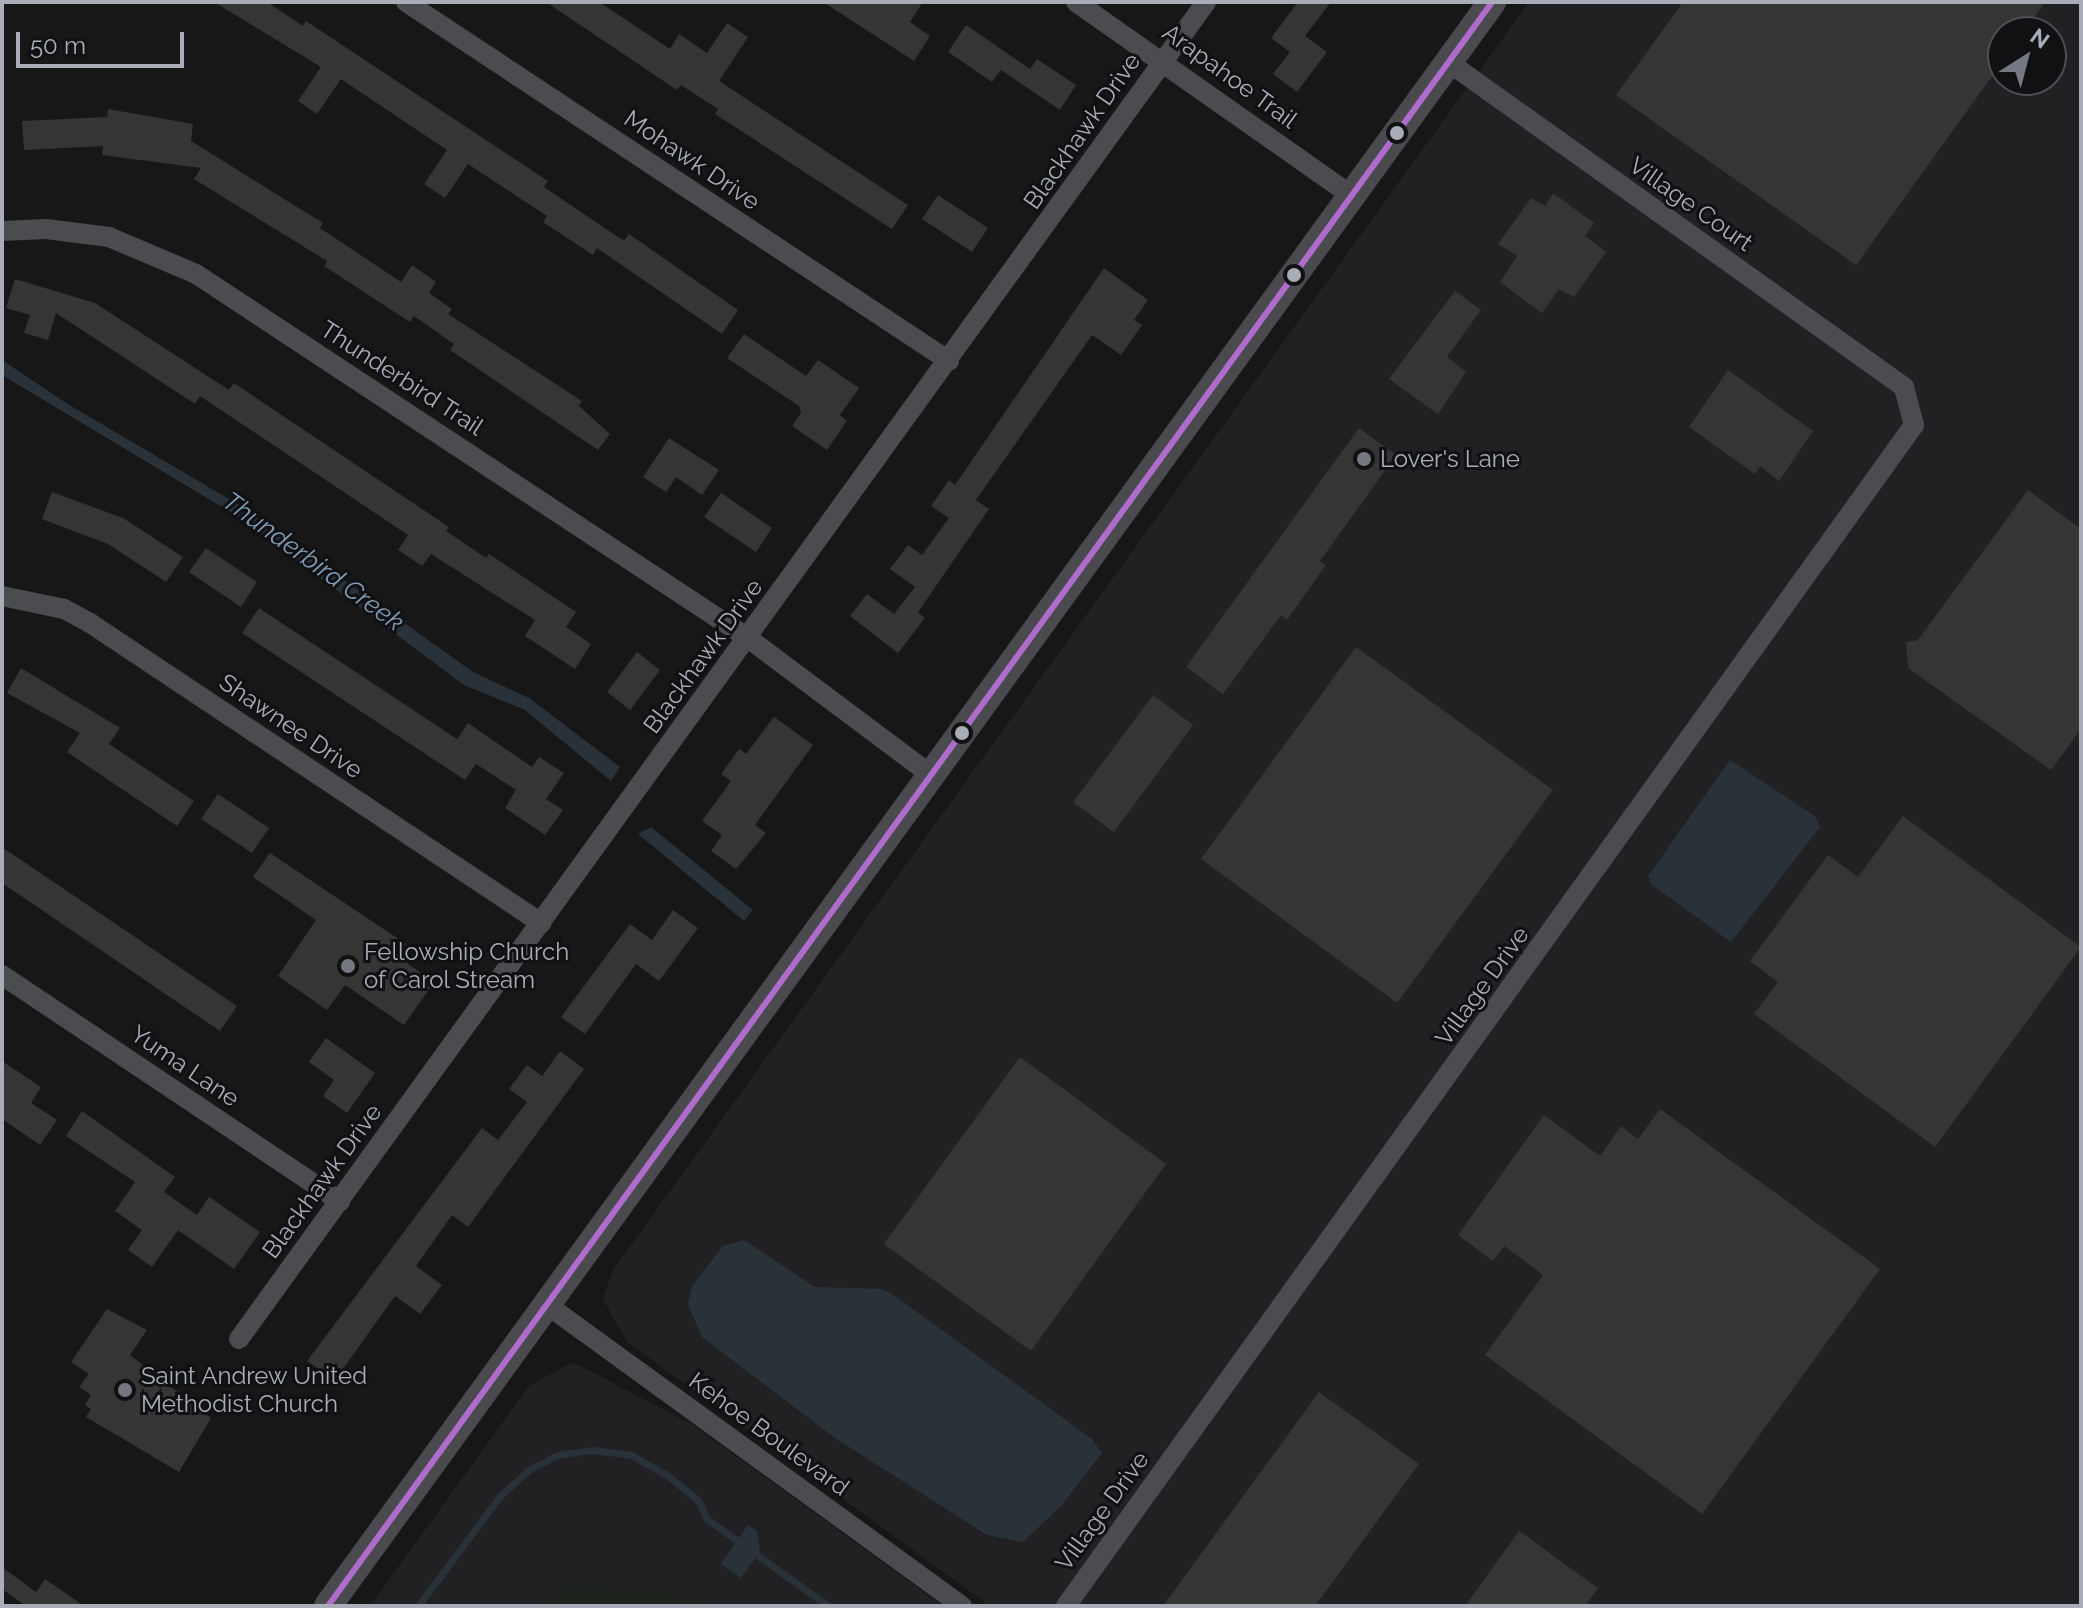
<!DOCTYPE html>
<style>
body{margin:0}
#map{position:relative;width:2083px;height:1608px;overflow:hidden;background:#171717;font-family:Raleway,sans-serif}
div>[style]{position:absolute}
.built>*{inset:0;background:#212123}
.green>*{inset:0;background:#1d241e}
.water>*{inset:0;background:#2a3239}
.stream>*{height:7px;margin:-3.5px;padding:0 3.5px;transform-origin:3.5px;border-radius:3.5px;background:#2a3239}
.building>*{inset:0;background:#353536}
.street>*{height:20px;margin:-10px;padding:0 10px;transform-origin:10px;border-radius:10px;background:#4b4c50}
.secondary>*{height:28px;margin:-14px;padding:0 14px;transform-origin:14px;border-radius:14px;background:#4a4a4e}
.bus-1>*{height:6px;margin:-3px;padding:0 3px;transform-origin:3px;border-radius:3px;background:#b06ccc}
.dots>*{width:22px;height:22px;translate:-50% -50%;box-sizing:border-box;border:4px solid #111113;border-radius:50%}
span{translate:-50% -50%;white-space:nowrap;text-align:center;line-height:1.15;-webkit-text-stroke:6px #111113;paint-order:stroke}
.street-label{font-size:24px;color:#a8adb8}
.poi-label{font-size:24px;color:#a8adb8}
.left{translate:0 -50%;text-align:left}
.water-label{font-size:26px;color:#7f9bb3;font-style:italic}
.frame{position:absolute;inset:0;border:4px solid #a8adb8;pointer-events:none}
.north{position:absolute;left:1987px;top:16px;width:80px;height:80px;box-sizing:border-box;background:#111113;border:2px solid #4d4f55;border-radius:50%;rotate:36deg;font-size:22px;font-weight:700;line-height:32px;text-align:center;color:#a8adb8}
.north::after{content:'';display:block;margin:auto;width:28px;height:36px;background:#757880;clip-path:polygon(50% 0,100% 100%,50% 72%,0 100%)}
.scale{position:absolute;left:16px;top:32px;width:168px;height:36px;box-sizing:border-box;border:4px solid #a8adb8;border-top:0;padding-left:10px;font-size:24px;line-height:28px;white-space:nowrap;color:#a8adb8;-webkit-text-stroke:6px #111113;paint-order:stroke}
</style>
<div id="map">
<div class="built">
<i style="clip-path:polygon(evenodd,1529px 2px,2081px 2px,2081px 1606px,990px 1606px,627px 1342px,603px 1299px,613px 1270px,1529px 2px,2003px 32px,2051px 32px,2051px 80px,2003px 80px,2003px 32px)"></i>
<i style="clip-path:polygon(573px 1362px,693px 1425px,943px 1606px,370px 1606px,529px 1386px)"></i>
</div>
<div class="green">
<i style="clip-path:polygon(565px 1588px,648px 1589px,707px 1606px,539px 1606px)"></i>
</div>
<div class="water">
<i style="clip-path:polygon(2px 360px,66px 403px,239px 505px,473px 672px,529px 698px,620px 767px,611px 781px,525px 710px,464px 685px,237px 516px,2px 375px)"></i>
<i style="clip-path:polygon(1730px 760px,1815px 816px,1820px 827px,1731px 942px,1651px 884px,1648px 876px)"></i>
<i style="clip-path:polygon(651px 827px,753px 910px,744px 921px,638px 834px)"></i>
<i style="clip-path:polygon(744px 1240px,815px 1287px,883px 1289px,899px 1299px,1092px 1439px,1102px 1453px,1061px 1506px,1023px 1542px,987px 1535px,835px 1438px,702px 1337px,688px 1304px,692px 1286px,723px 1246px)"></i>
<i style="clip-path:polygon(748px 1525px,757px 1531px,760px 1552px,741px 1578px,721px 1564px)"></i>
</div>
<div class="stream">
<i style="left:418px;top:1606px;width:137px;rotate:-53.3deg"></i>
<i style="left:500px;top:1496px;width:40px;rotate:-42deg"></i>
<i style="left:530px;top:1469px;width:30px;rotate:-27deg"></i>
<i style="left:557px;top:1455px;width:35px;rotate:-8deg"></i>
<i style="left:592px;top:1450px;width:39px;rotate:7deg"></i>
<i style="left:631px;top:1455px;width:41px;rotate:29.1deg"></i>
<i style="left:667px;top:1475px;width:40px;rotate:39deg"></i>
<i style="left:698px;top:1500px;width:21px;rotate:65deg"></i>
<i style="left:707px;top:1519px;width:149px;rotate:35.7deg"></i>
</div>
<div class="building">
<i style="clip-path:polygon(214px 2px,267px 2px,303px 26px,306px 21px,548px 181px,544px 187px,624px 241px,629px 234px,738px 310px,722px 334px,597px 248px,593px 255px,543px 222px,547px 216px,468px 164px,445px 198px,424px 184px,447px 150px,341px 79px,317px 114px,298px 101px,321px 67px)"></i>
<i style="clip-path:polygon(546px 2px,599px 2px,670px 49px,679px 34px,707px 53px,727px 23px,748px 37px,719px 81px,908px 205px,892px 229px,715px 114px,718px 109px,681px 85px,677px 90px)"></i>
<i style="clip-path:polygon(823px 2px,923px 2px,910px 22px,930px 36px,914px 61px)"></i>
<i style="clip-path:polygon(1298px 2px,1331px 2px,1305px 36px,1327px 52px,1297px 92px,1273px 74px,1290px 52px,1271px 38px)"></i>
<i style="clip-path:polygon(1683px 2px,2045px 2px,2024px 32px,2003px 32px,2003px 61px,1856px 265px,1616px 95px)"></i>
<i style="clip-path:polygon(966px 25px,1030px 69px,1037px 59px,1076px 85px,1060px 110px,1001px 70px,992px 82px,948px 52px)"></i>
<i style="clip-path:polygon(108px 109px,193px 124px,191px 141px,323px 223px,320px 228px,401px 282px,412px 265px,436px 282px,429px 293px,452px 309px,448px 314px,582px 401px,579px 406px,610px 434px,598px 450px,450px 350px,454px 344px,414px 316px,410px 322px,324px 266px,327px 261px,194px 179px,201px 168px,102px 155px,103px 146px,24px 150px,22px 121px,107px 117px)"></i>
<i style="clip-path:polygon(1553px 193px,1594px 223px,1585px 236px,1606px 252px,1574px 297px,1559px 289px,1542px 313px,1500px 282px,1517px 256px,1498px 244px,1531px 198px,1545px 206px)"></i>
<i style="clip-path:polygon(938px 195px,988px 228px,972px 252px,922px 219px)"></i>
<i style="clip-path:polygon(1104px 268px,1148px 300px,1134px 320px,1142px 325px,1121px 355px,1092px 335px,976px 500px,989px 509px,918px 612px,925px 618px,898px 653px,850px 616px,867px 594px,894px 614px,915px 587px,890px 569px,908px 545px,922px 555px,949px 518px,931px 506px,949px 480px,955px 485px)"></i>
<i style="clip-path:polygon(15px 279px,95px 303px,229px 390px,234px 383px,449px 527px,446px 531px,486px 558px,489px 554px,576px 612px,566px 627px,591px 644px,575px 669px,525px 636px,535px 620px,431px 554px,422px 566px,398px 550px,408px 535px,200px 396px,195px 404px,56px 313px,48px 340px,24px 333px,30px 315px,6px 308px)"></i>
<i style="clip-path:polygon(1455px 291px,1481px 310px,1447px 357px,1466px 372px,1438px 414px,1389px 379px)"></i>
<i style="clip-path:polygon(744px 334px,806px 376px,818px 360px,859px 388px,840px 415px,847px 421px,827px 450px,792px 426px,801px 413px,799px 406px,727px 358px)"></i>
<i style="clip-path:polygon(1728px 370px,1813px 431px,1779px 481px,1760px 466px,1755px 474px,1689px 427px)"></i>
<i style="clip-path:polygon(1359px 428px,1396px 455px,1320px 561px,1326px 565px,1287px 620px,1281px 615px,1223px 694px,1186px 667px)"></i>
<i style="clip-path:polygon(669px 438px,719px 470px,702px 495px,676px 477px,666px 492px,643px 477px)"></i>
<i style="clip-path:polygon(2028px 490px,2081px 529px,2081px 729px,2051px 770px,1908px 668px,1906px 642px,1918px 640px)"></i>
<i style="clip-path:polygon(52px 492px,123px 518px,183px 557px,166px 582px,108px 544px,42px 519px)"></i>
<i style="clip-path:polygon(721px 493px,772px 528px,756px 552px,704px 517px)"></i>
<i style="clip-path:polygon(206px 548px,257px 582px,241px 607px,189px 572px)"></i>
<i style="clip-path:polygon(259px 608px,457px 739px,468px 723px,532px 767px,539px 757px,564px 773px,546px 799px,563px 810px,545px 835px,505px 808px,516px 790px,476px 764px,465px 780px,242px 633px)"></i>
<i style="clip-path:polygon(1356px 647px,1553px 790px,1397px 1003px,1201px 859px)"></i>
<i style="clip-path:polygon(637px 652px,660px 670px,630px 710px,607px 692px)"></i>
<i style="clip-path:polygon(21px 668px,120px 728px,109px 744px,194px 801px,177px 826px,67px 752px,80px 733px,7px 693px)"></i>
<i style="clip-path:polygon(1153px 695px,1193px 725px,1114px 832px,1073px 802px)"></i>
<i style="clip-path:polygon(774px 717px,813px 745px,755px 825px,766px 833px,736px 869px,711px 851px,722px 835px,702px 821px,731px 781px,721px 774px,739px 749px,746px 754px)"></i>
<i style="clip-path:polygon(218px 794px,269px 828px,252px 853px,201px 819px)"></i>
<i style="clip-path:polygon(1903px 816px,2081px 947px,1935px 1147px,1754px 1014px,1778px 982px,1750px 961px,1828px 855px,1858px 877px)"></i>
<i style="clip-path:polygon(2px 847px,237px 1006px,220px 1031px,2px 883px)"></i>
<i style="clip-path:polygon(270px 853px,406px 944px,397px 956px,434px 982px,404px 1025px,345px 985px,327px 1010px,278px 976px,316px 920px,253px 877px)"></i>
<i style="clip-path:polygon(673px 910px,698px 928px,659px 981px,636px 964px,585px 1034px,561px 1017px,630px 924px,652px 940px)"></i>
<i style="clip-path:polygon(326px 1038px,375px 1073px,347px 1113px,323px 1096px,334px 1080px,309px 1062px)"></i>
<i style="clip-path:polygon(560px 1051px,584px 1069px,468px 1227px,452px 1215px,416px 1266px,442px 1285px,420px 1314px,395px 1296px,335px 1380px,307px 1361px,482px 1128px,498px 1140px,527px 1102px,509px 1089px,527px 1065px,542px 1076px)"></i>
<i style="clip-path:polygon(1020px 1057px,1166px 1164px,1031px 1351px,884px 1244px)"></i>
<i style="clip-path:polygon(2px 1061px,41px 1087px,31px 1103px,57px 1120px,40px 1145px,2px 1119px)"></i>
<i style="clip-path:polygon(1660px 1109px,1880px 1269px,1702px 1514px,1485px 1355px,1543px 1275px,1504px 1246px,1493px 1261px,1458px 1235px,1544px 1115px,1600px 1156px,1621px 1126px,1638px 1139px)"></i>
<i style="clip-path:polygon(82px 1111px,175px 1177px,164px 1192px,197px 1215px,209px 1197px,260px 1232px,234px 1269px,178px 1230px,152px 1267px,128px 1250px,142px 1230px,115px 1211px,135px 1182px,66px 1136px)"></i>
<i style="clip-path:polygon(107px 1309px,147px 1330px,130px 1355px,211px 1418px,179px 1472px,86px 1417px,91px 1409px,85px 1405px,91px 1395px,79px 1387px,89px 1374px,71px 1362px)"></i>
<i style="clip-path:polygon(1319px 1392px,1419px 1464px,1315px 1606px,1163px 1606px)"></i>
<i style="clip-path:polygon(1519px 1531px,1598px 1588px,1585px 1606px,1465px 1606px)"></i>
<i style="clip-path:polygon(2px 1567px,36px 1592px,45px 1579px,84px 1606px,26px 1606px,2px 1589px)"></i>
</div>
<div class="street">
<i style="left:406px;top:2px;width:651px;rotate:33.47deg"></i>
<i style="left:1076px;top:2px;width:337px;rotate:35.1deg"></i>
<i style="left:2px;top:231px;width:44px;rotate:-2.6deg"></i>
<i style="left:46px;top:229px;width:64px;rotate:7.2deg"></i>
<i style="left:109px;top:237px;width:95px;rotate:23deg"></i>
<i style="left:196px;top:274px;width:661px;rotate:33.4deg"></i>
<i style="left:748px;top:638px;width:229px;rotate:36.8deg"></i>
<i style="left:2px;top:596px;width:63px;rotate:11.8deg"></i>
<i style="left:64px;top:609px;width:30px;rotate:28deg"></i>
<i style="left:90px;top:623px;width:542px;rotate:33.63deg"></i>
<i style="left:2px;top:975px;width:407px;rotate:33.8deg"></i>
<i style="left:546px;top:1304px;width:514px;rotate:35.98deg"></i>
<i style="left:239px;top:1339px;width:1650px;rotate:-54.12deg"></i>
<i style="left:1066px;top:1606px;width:1454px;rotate:-54.32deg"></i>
<i style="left:1914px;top:425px;width:39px;rotate:-105deg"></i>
<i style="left:1904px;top:387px;width:560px;rotate:-144.52deg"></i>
</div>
<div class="secondary">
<i style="left:328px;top:1606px;width:1982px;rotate:-54.03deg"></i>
</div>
<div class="bus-1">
<i style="left:328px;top:1606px;width:1982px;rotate:-54.03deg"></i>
</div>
<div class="dots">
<i style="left:1397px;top:133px;background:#a8adb8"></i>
<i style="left:1294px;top:275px;background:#a8adb8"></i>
<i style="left:1364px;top:459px;background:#757880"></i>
<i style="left:962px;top:733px;background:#a8adb8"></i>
<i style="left:348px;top:966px;background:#757880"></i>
<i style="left:125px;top:1390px;background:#757880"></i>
</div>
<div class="street-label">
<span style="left:1230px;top:76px;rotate:36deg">Arapahoe Trail</span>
<span style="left:1082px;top:131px;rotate:-55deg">Blackhawk Drive</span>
<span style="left:692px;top:160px;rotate:34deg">Mohawk Drive</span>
<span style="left:1691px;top:204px;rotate:35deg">Village Court</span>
<span style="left:402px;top:378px;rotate:33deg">Thunderbird Trail</span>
<span style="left:703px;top:656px;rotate:-54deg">Blackhawk Drive</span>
<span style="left:291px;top:726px;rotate:34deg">Shawnee Drive</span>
<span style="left:1482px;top:986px;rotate:-54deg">Village Drive</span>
<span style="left:185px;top:1066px;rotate:34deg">Yuma Lane</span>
<span style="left:322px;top:1181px;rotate:-54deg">Blackhawk Drive</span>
<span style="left:769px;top:1434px;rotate:36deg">Kehoe Boulevard</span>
<span style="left:1102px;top:1511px;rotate:-54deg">Village Drive</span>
</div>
<div class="poi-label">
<span class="left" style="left:1380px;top:459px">Lover's Lane</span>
<span class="left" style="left:364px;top:966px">Fellowship Church<br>of Carol Stream</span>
<span class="left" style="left:141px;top:1390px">Saint Andrew United<br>Methodist Church</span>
</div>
<div class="water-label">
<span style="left:313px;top:562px;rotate:36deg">Thunderbird Creek</span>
</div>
<div class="frame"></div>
<div class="north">N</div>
<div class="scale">50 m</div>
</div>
